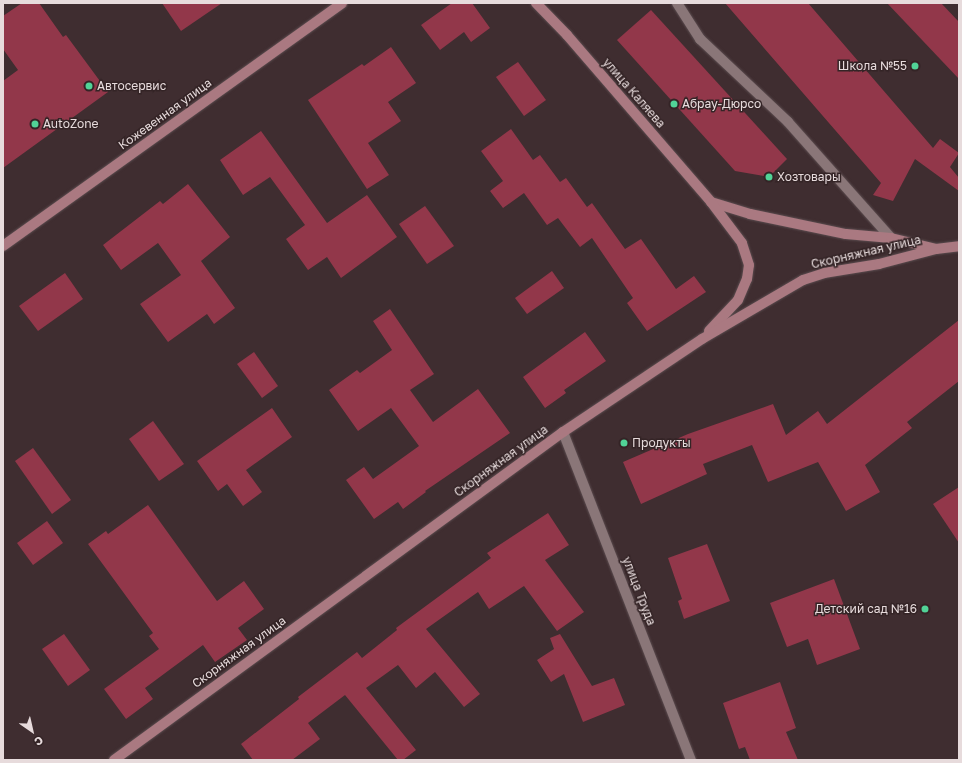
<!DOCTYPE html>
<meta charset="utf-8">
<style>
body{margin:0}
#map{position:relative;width:962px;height:763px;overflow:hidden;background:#3f2d30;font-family:"Golos Text",sans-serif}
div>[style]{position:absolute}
.building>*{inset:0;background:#92374a}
.roads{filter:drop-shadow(0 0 1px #5b4c4f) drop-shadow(0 0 1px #5b4c4f)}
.lane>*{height:10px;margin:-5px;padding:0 5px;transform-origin:5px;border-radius:5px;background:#8a7678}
.street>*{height:10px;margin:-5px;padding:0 5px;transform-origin:5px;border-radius:5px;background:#8a7678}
.secondary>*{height:10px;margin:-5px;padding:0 5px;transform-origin:5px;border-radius:5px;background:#aa7981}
.dots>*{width:11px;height:11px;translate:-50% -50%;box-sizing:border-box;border:2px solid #342426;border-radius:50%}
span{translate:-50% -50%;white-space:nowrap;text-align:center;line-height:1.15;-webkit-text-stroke:3px #342426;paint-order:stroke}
.poi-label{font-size:12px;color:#e7dbdc}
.right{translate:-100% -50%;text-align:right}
.left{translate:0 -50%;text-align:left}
.street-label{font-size:12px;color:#e7dbdc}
.frame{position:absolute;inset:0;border:4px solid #e7dbdc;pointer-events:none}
.north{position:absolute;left:12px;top:711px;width:40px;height:40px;-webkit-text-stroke:3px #342426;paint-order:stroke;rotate:146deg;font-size:11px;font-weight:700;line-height:16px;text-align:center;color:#e7dbdc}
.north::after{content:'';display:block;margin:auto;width:14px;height:18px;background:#e7dbdc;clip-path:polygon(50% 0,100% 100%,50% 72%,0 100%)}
</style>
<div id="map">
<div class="building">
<i style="clip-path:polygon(22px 3px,39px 3px,63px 37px,66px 35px,108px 92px,3px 168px,3px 81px,18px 70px,3px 49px,3px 16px)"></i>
<i style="clip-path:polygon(162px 3px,222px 3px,181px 31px)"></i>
<i style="clip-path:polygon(452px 3px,472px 3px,490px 28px,471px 42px,464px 32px,440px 50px,421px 25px)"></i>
<i style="clip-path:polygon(725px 3px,808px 3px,933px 148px,940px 139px,959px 153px,950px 167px,959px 178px,959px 191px,915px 159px,893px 201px,873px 195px,881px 183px)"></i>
<i style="clip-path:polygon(887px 3px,941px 3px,959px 22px,959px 79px)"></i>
<i style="clip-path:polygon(651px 10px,787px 159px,769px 177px,735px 171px,617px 40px)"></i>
<i style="clip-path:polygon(391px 47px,416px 83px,388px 102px,401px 121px,368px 143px,389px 175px,367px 189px,308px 100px,362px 64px,364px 66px)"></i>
<i style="clip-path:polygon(518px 62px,546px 100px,524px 116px,496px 77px)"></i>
<i style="clip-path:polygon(511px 129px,533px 160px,540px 155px,560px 182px,566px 178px,587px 207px,592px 203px,625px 249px,641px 239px,676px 289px,694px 276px,706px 292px,647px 331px,627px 303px,633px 298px,592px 238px,580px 247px,558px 218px,547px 225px,524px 193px,503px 208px,490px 191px,503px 181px,481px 151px)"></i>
<i style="clip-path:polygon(261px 131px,327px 223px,367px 195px,397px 237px,341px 278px,327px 257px,308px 270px,286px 239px,305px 225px,270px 177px,243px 195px,220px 160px)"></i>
<i style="clip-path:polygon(188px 184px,230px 237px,201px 261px,235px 308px,214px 324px,207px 314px,168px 342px,140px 304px,181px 275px,158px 243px,121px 270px,103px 245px,160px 201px,163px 204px)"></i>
<i style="clip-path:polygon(425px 206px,454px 246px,427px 264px,399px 224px)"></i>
<i style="clip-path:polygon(552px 271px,564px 288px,527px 314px,515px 298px)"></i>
<i style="clip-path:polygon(65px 273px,83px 299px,38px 331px,19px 306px)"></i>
<i style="clip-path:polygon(390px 309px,434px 374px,410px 390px,433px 422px,478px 389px,510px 433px,425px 491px,426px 492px,403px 509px,398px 502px,374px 519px,346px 480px,364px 467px,373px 479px,419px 446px,391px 408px,358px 431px,329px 390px,357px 370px,360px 373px,392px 350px,373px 321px)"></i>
<i style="clip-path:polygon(959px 320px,959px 381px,907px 422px,912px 428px,865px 465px,880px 492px,846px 511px,818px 462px,768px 482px,752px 445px,703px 464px,707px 474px,641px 504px,623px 462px,688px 434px,773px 404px,786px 435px,818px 411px,827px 424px)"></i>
<i style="clip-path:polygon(585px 332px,606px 361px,564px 390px,566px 393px,545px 408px,523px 377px)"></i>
<i style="clip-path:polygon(254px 352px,278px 386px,262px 398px,237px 364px)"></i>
<i style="clip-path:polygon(272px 408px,292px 437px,246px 470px,262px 492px,243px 506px,227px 484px,218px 491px,197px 461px)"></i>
<i style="clip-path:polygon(153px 421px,184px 464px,159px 481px,129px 439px)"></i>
<i style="clip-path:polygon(33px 448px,71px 500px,52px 514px,15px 461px)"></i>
<i style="clip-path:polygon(959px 487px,959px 543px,933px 504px)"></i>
<i style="clip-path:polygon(148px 505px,217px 601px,244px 581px,264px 609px,238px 628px,247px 640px,215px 662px,203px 645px,145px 688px,153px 699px,126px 719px,104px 689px,159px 649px,149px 636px,153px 633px,88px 544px,106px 531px,108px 534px)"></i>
<i style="clip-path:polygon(548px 513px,569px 545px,545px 560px,584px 612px,557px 631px,524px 586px,489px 609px,478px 592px,426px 629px,480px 694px,464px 707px,435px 672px,416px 688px,398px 665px,366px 688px,416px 750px,403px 760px,398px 760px,345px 695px,308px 723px,320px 739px,292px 760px,253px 760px,241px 744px,299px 699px,298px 697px,357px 652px,362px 658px,397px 630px,396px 628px,491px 558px,487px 553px)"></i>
<i style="clip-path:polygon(47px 521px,63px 543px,33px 565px,17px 543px)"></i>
<i style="clip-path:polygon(707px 544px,730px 601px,684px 619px,678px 601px,682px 599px,668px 558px)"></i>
<i style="clip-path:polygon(834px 579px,860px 649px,817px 665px,808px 639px,787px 647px,770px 603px)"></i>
<i style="clip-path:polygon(64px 634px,90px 670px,68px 686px,42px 649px)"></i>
<i style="clip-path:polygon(560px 634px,592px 686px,614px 678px,625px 705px,583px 722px,564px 674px,551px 682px,537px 660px,554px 649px,550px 638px)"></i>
<i style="clip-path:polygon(780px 682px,796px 728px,786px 732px,798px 760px,750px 760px,745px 747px,739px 749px,723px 703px)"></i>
</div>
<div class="roads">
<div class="lane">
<i style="left:677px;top:3px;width:43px;rotate:57.4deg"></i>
<i style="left:700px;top:39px;width:121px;rotate:43.3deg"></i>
<i style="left:788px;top:122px;width:155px;rotate:48.4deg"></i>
</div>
<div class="street">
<i style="left:563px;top:432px;width:352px;rotate:68.7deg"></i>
</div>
<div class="secondary">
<i style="left:536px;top:3px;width:45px;rotate:45.9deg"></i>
<i style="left:567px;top:35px;width:221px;rotate:49.2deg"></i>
<i style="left:711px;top:202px;width:41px;rotate:17.1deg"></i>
<i style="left:750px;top:214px;width:98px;rotate:11.8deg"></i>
<i style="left:846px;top:234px;width:45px;rotate:5.1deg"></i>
<i style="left:891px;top:238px;width:46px;rotate:13.7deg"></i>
<i style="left:936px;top:249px;width:23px;rotate:-7deg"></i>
<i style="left:3px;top:246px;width:417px;rotate:-35.6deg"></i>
<i style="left:709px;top:331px;width:42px;rotate:-46.9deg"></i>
<i style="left:738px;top:300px;width:23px;rotate:-67deg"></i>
<i style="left:747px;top:279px;width:14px;rotate:-82deg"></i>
<i style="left:749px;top:265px;width:23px;rotate:-108deg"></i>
<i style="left:742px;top:243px;width:51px;rotate:-127.1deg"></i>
<i style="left:114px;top:760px;width:556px;rotate:-36.15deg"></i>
<i style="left:563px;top:432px;width:167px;rotate:-33.8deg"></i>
<i style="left:702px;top:339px;width:117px;rotate:-30.3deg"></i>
<i style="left:803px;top:280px;width:22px;rotate:-18deg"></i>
<i style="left:824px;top:273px;width:56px;rotate:-9.3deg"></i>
<i style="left:879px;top:264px;width:59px;rotate:-14.7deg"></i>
</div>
</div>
<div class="dots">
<i style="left:915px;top:66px;background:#51d397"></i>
<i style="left:89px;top:86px;background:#51d397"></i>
<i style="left:674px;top:104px;background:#51d397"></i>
<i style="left:35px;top:124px;background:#51d397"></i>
<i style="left:769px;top:177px;background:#51d397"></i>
<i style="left:624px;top:443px;background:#51d397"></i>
<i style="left:925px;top:609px;background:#51d397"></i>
</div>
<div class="poi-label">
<span class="right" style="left:907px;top:66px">Школа №55</span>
<span class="left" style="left:97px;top:86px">Автосервис</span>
<span class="left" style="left:682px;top:104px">Абрау-Дюрсо</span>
<span class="left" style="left:43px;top:124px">AutoZone</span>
<span class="left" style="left:777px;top:177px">Хозтовары</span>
<span class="left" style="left:632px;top:443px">Продукты</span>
<span class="right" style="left:917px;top:609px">Детский сад №16</span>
</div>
<div class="street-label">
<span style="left:634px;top:93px;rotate:49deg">улица Каляева</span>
<span style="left:165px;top:114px;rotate:-36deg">Кожевенная улица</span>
<span style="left:866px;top:252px;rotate:-13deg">Скорняжная улица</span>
<span style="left:501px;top:461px;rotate:-36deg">Скорняжная улица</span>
<span style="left:639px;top:591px;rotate:69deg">улица Труда</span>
<span style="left:239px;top:652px;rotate:-36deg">Скорняжная улица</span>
</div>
<div class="frame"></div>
<div class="north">С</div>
</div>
